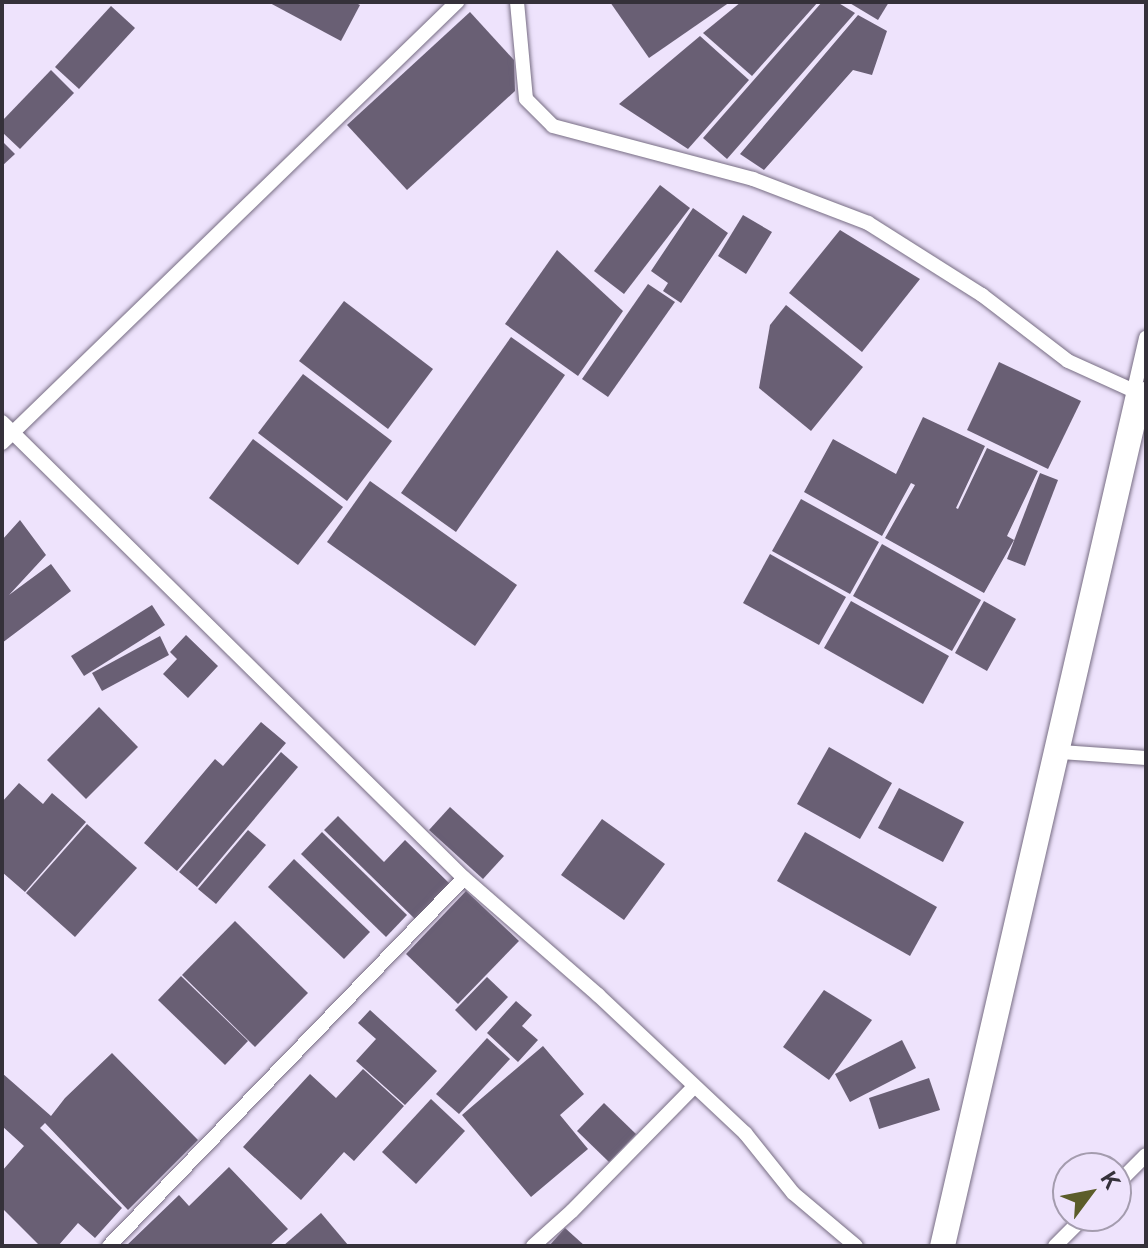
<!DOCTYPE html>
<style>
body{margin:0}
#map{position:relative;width:1148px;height:1248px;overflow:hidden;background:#eee3fc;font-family:Inter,sans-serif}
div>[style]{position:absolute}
.building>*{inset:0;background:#695f74}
.roads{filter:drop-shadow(0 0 2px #776d83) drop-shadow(0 0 2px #776d83)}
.minor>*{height:14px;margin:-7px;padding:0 7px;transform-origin:7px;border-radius:7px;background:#fff}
span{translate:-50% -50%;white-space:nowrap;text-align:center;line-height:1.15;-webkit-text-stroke:8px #eee3fc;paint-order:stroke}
.frame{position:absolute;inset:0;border:4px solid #35313a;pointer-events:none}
.north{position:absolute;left:1052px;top:1152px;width:80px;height:80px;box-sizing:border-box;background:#eee3fc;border:2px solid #a49cae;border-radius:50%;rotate:58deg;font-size:22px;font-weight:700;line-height:32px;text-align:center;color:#35313a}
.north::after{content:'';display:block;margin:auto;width:28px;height:36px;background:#5c5d2a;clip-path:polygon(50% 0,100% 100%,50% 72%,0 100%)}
</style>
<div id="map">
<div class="building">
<i style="clip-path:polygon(268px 2px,354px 2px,360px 5px,341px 41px)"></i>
<i style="clip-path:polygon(610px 2px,730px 2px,649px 58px)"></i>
<i style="clip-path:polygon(741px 2px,818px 2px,752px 76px,703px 33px)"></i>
<i style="clip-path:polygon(822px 2px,837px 2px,855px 13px,727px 159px,703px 138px)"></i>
<i style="clip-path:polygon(848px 2px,889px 2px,878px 20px)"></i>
<i style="clip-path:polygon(111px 6px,135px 28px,79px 89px,55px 67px)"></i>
<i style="clip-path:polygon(470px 12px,514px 60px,515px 91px,407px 190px,347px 125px)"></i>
<i style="clip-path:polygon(858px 15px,887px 31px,872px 75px,853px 70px,764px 170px,740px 154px)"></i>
<i style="clip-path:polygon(700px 36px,749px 80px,688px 149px,619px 104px)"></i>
<i style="clip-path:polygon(51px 70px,74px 93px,20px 149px,2px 132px,2px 121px)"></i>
<i style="clip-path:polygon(2px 141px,15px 154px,2px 166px)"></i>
<i style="clip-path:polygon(660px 185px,690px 208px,624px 294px,594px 271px)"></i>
<i style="clip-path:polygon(693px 208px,728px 233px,681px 303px,663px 291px,668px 283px,651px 271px)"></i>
<i style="clip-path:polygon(743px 215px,772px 232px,746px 274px,718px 256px)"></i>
<i style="clip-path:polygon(840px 230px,920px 279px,862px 352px,789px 293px)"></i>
<i style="clip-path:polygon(557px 250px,623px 311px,578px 376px,505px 324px)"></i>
<i style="clip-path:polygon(648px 284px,675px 302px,608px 397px,582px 379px)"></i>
<i style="clip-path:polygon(344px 301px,433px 369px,388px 429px,299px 361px)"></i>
<i style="clip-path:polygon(786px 305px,863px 367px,811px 431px,759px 388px,770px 325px)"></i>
<i style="clip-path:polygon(511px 337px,565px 375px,456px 532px,401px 493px)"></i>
<i style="clip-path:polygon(999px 362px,1081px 401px,1048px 469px,967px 430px)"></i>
<i style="clip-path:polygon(303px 374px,392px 441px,347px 501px,258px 433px)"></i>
<i style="clip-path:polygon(923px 417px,985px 446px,956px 508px,958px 509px,987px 448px,1038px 471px,1007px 536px,1014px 540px,984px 593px,885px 538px,915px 485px,911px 483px,882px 536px,804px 492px,833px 439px,896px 474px)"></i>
<i style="clip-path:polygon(253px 439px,343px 507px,298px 565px,209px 498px)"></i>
<i style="clip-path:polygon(1040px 473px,1058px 480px,1025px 566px,1007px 559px)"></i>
<i style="clip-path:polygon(370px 481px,517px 585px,475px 646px,327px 542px)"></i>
<i style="clip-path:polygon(801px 499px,879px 542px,850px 594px,772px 551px)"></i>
<i style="clip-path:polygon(20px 520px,46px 555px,9px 595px,51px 564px,71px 591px,2px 643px,2px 540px)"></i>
<i style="clip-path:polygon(882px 544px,981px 600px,952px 651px,853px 596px)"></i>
<i style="clip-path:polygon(770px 554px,846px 597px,819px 645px,743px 603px)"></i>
<i style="clip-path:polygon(851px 601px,949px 656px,923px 704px,824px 648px)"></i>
<i style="clip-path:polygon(984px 601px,1016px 619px,987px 671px,955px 653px)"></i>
<i style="clip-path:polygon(152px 605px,165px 625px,84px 676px,71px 656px)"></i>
<i style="clip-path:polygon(186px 635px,218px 666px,188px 698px,163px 674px,177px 659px,170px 652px)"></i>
<i style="clip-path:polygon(160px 636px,169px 655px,102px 691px,92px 673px)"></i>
<i style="clip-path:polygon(99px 707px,138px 747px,86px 799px,47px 760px)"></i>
<i style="clip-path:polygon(261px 722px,286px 743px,177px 871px,144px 843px,215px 759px,223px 766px)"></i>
<i style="clip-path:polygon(829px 747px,892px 783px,860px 839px,797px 804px)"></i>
<i style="clip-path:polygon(281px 752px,298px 767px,197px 887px,179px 872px)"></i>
<i style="clip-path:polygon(19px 783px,43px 804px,52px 793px,86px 822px,25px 892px,2px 872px,2px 802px)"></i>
<i style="clip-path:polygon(899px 788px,964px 822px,943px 862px,878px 828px)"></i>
<i style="clip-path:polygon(450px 807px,504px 856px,483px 879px,429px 830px)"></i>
<i style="clip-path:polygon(338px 816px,384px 862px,405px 840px,450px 884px,415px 919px,324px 830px)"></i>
<i style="clip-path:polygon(602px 819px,665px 864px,624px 920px,561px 875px)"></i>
<i style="clip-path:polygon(87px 824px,137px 868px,75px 937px,26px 893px)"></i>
<i style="clip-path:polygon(248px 830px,266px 845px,216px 904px,198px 889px)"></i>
<i style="clip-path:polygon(322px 832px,407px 915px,386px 937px,301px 854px)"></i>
<i style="clip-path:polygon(805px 832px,937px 907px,910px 956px,777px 881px)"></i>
<i style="clip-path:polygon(294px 859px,370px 932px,344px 959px,268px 887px)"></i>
<i style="clip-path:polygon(466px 891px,519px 941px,458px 1004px,406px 954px)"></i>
<i style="clip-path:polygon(235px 921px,308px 993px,255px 1047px,182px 975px)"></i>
<i style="clip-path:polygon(181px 976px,248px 1041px,225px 1065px,158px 1000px)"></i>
<i style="clip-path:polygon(487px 977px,508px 997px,476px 1031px,455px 1010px)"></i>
<i style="clip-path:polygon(824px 990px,872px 1020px,829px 1080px,783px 1047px)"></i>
<i style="clip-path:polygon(516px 1001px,532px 1015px,522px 1026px,538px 1040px,518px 1062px,487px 1033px)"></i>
<i style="clip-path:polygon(370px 1010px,437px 1071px,405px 1105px,356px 1061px,376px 1039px,358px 1023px)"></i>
<i style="clip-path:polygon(487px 1038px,510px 1059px,459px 1114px,436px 1094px)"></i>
<i style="clip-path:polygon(902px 1040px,916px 1068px,850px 1102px,835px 1074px)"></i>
<i style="clip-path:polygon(543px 1046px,584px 1094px,560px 1115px,588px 1149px,531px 1197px,462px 1115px)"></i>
<i style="clip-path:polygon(112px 1053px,198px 1140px,128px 1210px,45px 1123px,40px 1128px,122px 1208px,95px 1238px,78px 1223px,58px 1246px,40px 1246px,2px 1208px,2px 1171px,24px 1146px,2px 1126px,2px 1073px,51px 1116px,65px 1098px)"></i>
<i style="clip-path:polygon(363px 1069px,404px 1106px,354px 1161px,344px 1152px,301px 1200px,243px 1147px,310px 1074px,336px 1098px)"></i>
<i style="clip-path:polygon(929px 1078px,940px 1110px,879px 1129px,869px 1098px)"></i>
<i style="clip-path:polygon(431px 1099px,465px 1131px,416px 1184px,382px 1152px)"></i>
<i style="clip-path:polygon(604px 1103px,636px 1134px,609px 1162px,577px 1131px)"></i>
<i style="clip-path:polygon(229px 1167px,288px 1229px,269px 1246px,126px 1246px,179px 1195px,189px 1206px)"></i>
<i style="clip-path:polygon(321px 1213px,348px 1245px,283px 1246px)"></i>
<i style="clip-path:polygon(565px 1228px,585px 1246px,549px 1246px)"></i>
</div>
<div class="roads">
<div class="minor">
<i style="left:517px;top:2px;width:97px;rotate:84.7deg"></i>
<i style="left:526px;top:99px;width:38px;rotate:45deg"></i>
<i style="left:553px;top:126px;width:207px;rotate:14.8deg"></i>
<i style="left:753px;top:179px;width:123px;rotate:20.9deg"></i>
<i style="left:868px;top:223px;width:135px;rotate:32.3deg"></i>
<i style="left:982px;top:295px;width:108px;rotate:37.5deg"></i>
<i style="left:1068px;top:361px;width:70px;rotate:24.4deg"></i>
<i style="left:2px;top:422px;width:649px;rotate:44.63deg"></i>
<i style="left:464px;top:878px;width:178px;rotate:41.1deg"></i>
<i style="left:598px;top:995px;width:202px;rotate:43.2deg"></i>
<i style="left:745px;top:1133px;width:77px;rotate:51.3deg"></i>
<i style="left:793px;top:1193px;width:82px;rotate:40.1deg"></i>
<i style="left:2px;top:443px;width:634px;rotate:-44.1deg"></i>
<i style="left:1061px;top:752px;width:85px;rotate:4deg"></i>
<i style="left:1116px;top:1185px;width:42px;rotate:-45deg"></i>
<i style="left:109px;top:1246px;width:511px;rotate:-46.03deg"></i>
<i style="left:533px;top:1246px;width:52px;rotate:-41.9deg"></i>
<i style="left:572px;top:1211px;width:174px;rotate:-45.5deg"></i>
<i style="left:937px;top:1246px;width:932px;rotate:-77.04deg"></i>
<i style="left:948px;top:1246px;width:880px;rotate:-76.99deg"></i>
<i style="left:1055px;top:1246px;width:42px;rotate:-45deg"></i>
</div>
</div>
<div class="frame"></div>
<div class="north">K</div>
</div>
